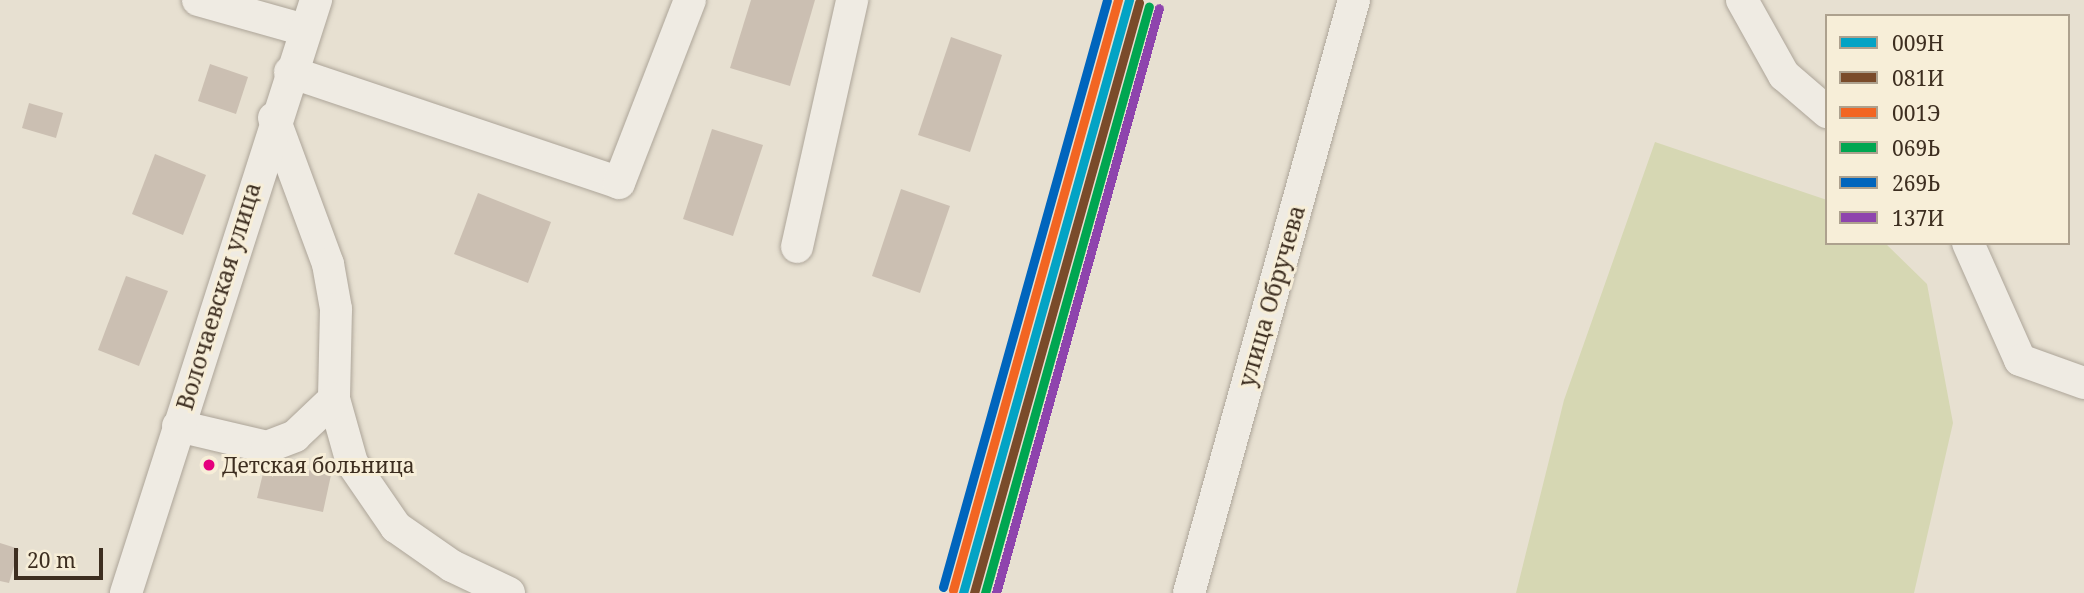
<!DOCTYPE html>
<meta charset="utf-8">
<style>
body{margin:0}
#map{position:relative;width:2084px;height:593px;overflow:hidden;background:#e7e0d1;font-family:"Noto Serif",serif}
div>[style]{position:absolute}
.green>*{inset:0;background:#d6d7b3}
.building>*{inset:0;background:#cbbfb2}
.roads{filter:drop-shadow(0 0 2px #ada599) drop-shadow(0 0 2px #ada599)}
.minor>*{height:32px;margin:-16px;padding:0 16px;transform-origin:16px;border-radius:16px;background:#efebe3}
.rail-1>*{height:9px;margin:-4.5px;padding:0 4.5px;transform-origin:4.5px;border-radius:4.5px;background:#03a3c5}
.rail-2>*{height:9px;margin:-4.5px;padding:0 4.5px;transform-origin:4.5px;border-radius:4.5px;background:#7a4b2a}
.rail-3>*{height:9px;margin:-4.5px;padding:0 4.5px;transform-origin:4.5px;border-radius:4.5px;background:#f26522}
.rail-4>*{height:9px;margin:-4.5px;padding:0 4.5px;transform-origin:4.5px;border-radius:4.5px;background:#00a651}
.rail-5>*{height:9px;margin:-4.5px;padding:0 4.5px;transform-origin:4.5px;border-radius:4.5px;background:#0065bd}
.rail-6>*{height:9px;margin:-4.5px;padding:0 4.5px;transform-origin:4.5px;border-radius:4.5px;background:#8e44ad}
.dots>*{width:19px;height:19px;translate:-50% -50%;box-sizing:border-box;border:4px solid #f7eed8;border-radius:50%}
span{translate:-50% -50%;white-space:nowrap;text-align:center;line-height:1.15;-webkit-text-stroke:6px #f7eed8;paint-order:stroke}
.bus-label{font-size:21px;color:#3d2e20}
.left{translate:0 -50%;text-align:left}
.street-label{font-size:23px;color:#3d2e20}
.legend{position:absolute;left:1825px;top:14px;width:245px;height:231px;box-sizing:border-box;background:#f7eed8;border:2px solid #ada18e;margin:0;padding:9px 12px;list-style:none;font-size:21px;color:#3d2e20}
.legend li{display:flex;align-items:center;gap:14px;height:35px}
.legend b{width:35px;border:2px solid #ada18e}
.scale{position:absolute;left:14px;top:548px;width:89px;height:32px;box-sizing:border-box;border:4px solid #3d2e20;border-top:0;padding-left:9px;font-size:21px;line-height:24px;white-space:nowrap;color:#3d2e20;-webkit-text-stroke:5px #f7eed8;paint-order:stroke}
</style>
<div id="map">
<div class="green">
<i style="clip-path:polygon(1655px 142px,1827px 200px,1827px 243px,1885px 243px,1927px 284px,1953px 423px,1914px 593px,1516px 593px,1564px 400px)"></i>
</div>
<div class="building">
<i style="clip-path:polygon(751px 0,815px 0,790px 86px,730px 68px)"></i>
<i style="clip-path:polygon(951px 37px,1002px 55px,970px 152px,918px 135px)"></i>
<i style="clip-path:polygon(210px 64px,248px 77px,236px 114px,198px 101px)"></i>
<i style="clip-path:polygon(29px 103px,63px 113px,56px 138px,22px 128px)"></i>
<i style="clip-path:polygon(712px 129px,763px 145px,733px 236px,683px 219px)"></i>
<i style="clip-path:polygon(155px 154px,206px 175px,183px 235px,132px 214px)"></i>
<i style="clip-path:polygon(901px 189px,950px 206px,920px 293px,872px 276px)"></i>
<i style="clip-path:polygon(478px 193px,551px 222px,528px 283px,454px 254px)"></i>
<i style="clip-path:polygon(126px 276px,168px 291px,139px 366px,98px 350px)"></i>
<i style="clip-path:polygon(266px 461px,331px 475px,323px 512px,257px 498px)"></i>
<i style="clip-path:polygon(0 543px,19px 549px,9px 583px,0 581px)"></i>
</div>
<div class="roads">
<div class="minor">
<i style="left:198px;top:0;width:111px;rotate:15.7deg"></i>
<i style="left:1742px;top:0;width:86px;rotate:60.8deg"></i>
<i style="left:1784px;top:75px;width:57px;rotate:40.7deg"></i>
<i style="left:290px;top:72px;width:347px;rotate:18.6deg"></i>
<i style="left:619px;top:183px;width:196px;rotate:-68.8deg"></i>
<i style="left:274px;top:118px;width:156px;rotate:69.7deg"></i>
<i style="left:328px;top:264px;width:46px;rotate:79.9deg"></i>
<i style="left:336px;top:309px;width:90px;rotate:91.3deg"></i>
<i style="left:334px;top:399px;width:66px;rotate:74.3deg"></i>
<i style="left:352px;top:463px;width:78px;rotate:55.5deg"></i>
<i style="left:396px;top:527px;width:68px;rotate:34.9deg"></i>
<i style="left:452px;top:566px;width:63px;rotate:25.3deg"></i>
<i style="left:1968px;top:243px;width:128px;rotate:66deg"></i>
<i style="left:2020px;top:360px;width:68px;rotate:19.8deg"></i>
<i style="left:797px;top:247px;width:253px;rotate:-77.4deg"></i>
<i style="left:178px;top:426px;width:91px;rotate:13.3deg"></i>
<i style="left:267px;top:447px;width:30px;rotate:-21deg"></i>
<i style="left:295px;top:436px;width:54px;rotate:-43.5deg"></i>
<i style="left:126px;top:593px;width:623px;rotate:-72.23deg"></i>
<i style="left:1189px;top:593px;width:616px;rotate:-74.45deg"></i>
</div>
</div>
<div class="rail-1">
<i style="left:963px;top:593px;width:616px;rotate:-74.36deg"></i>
</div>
<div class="rail-2">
<i style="left:974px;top:593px;width:613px;rotate:-74.38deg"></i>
</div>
<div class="rail-3">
<i style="left:953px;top:590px;width:613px;rotate:-74.38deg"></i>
</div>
<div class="rail-4">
<i style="left:985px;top:593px;width:609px;rotate:-74.39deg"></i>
</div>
<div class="rail-5">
<i style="left:943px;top:587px;width:609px;rotate:-74.39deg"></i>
</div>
<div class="rail-6">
<i style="left:996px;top:593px;width:607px;rotate:-74.43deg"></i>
</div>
<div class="dots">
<i style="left:209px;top:465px;background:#e5007d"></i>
</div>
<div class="bus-label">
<span class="left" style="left:222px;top:465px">Детская больница</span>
</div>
<div class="street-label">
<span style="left:218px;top:296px;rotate:-73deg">Волочаевская улица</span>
<span style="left:1271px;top:296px;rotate:-74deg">улица Обручева</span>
</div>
<ul class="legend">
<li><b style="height:9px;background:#03a3c5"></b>009Н</li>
<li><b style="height:9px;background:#7a4b2a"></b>081И</li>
<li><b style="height:9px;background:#f26522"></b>001Э</li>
<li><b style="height:9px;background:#00a651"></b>069Ь</li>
<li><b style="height:9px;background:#0065bd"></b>269Ь</li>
<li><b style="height:9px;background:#8e44ad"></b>137И</li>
</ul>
<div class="scale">20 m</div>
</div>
